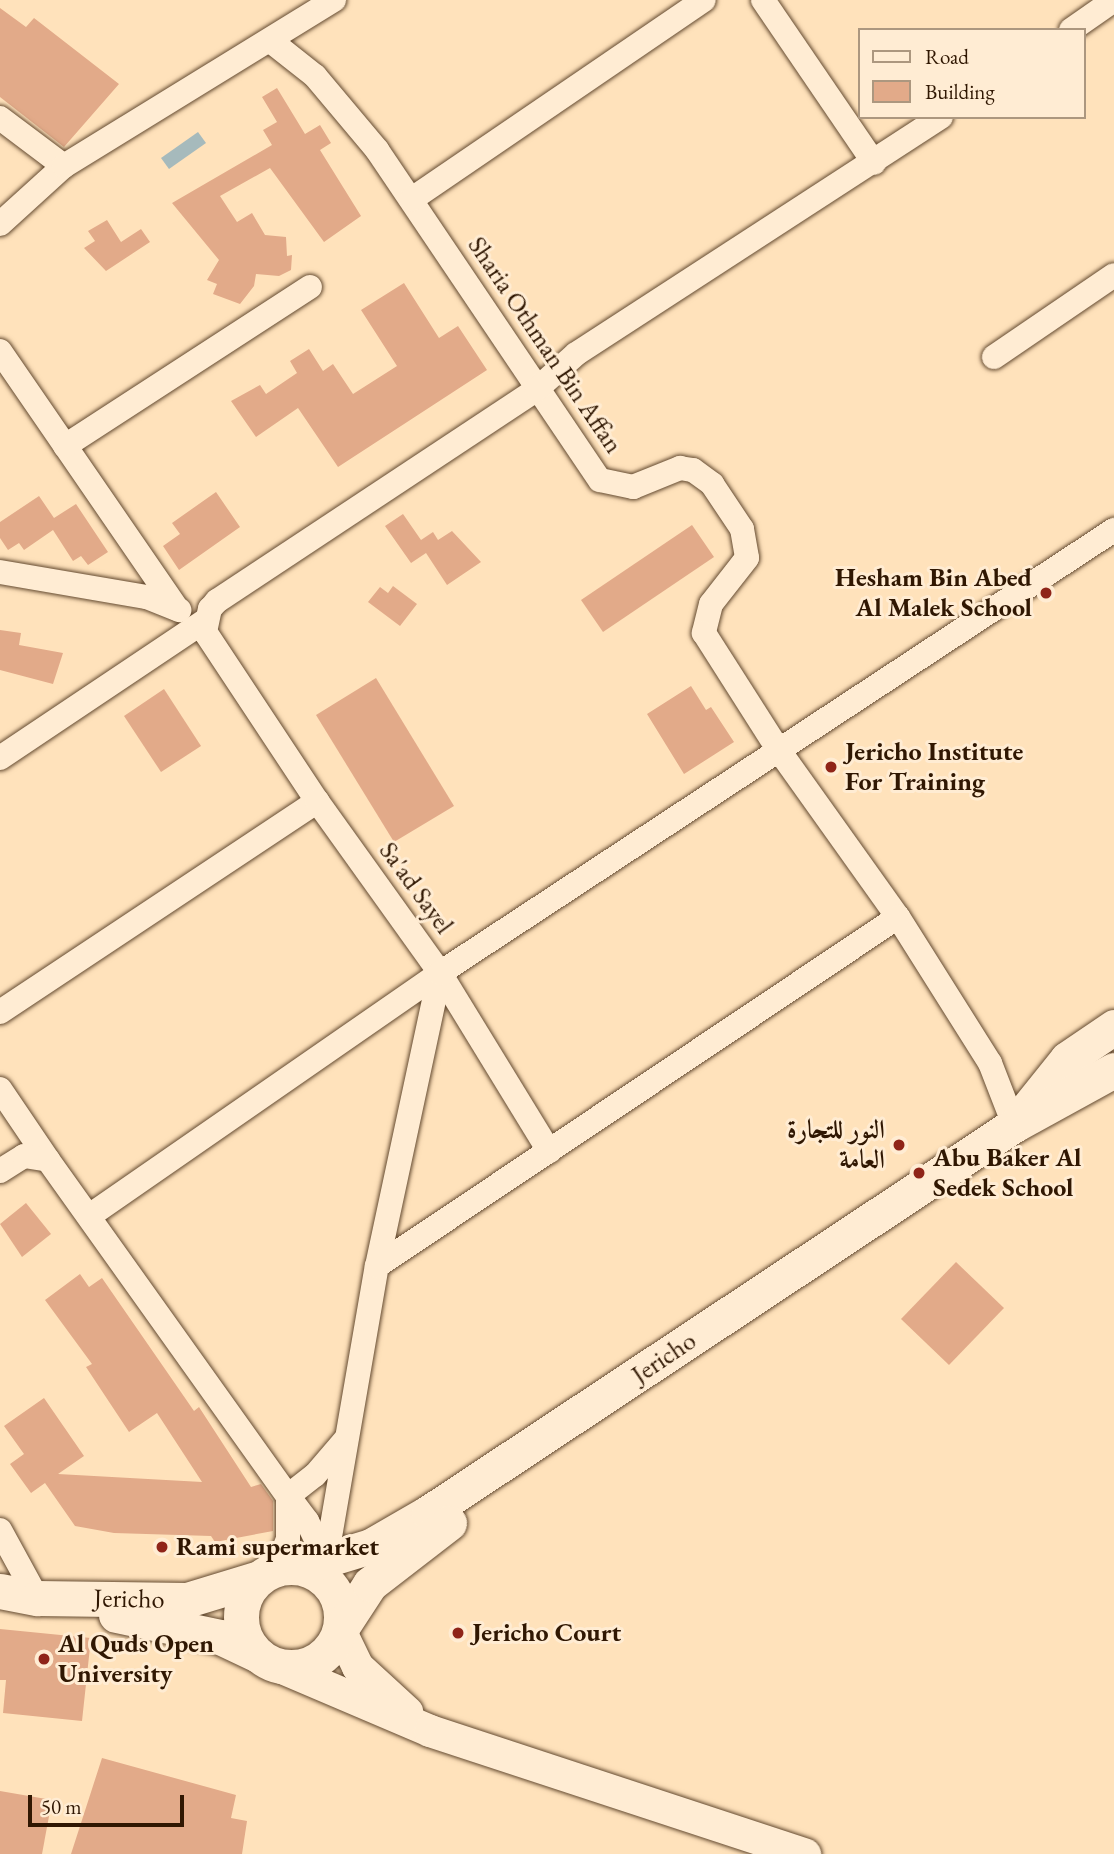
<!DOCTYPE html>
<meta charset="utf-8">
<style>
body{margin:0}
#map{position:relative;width:1114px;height:1854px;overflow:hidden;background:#ffe2bb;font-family:"EB Garamond",Amiri,serif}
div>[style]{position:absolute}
.water>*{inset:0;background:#a6babc}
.building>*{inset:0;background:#e2aa89}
.roads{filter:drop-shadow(0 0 2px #644a30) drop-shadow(0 0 2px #644a30)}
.minor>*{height:24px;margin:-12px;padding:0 12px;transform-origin:12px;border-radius:12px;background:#ffecd3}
.tertiary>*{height:32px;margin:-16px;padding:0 16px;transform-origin:16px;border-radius:16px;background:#ffecd3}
.secondary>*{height:35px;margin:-17.5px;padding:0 17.5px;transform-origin:17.5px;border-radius:17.5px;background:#ffecd3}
.secondary>.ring{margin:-17.5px;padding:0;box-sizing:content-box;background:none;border:35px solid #ffecd3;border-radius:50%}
.dots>*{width:19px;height:19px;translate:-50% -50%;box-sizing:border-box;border:4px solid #ffecd3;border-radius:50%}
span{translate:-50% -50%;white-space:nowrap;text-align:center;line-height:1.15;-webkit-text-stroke:6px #ffecd3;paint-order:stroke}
.street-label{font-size:26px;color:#301702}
.poi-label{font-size:26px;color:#301702;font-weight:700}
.right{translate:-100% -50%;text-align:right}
.left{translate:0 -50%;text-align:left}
.legend{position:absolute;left:858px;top:28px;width:228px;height:91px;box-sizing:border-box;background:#ffecd3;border:2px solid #ac977f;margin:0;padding:9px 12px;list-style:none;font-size:21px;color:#301702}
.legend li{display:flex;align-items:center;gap:14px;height:35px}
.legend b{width:35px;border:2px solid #ac977f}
.scale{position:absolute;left:28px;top:1795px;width:156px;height:32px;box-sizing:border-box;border:4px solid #301702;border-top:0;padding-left:9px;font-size:21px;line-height:24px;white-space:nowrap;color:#301702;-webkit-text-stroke:5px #ffecd3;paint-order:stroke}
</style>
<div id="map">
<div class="water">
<i style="clip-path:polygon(198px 132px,206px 143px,169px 169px,161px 158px)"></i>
</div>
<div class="building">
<i style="clip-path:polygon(0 8px,26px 27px,34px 18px,119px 84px,64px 147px,0 97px)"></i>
<i style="clip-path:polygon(277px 88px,305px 134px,320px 125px,331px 143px,320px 150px,361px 216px,324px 242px,270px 168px,220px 196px,237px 222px,252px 213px,265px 235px,286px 237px,287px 256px,292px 255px,291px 270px,279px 276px,256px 274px,254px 286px,240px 304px,213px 294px,217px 284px,207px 280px,219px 260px,172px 203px,272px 145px,263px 130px,277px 122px,262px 97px)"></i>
<i style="clip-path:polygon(107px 220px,121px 242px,141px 229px,150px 242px,106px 271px,84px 248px,95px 241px,88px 231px)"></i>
<i style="clip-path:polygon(404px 283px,439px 338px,458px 326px,487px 370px,338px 467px,298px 408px,256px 437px,231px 401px,260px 385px,266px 394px,297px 373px,290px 361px,309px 349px,323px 371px,333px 364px,353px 394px,397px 366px,361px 310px)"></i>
<i style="clip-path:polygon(216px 492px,240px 527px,179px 570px,163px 546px,180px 534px,172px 523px)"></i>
<i style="clip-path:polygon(39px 496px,54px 518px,76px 504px,108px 552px,88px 565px,81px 556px,73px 561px,53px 530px,24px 550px,19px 543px,8px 550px,0 538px,0 522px)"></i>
<i style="clip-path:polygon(403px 514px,421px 540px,433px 532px,438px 540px,452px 531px,481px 562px,447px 585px,426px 553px,411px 563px,385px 526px)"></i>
<i style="clip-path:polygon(692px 525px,714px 557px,603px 632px,581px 600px)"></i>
<i style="clip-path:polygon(393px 586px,417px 604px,400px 626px,368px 602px,380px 587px,388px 593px)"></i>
<i style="clip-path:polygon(0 630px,21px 633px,19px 645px,63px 653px,53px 684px,0 670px)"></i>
<i style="clip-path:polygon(376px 678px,454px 806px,394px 842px,316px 715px)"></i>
<i style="clip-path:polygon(691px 686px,706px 710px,711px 707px,734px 742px,684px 774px,647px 714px)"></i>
<i style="clip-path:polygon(164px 689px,201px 746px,161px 772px,124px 716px)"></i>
<i style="clip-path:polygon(26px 1203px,51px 1234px,22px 1257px,0 1224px)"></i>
<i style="clip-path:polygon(956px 1262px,1004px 1308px,949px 1365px,901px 1319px)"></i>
<i style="clip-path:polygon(80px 1274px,89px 1287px,102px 1278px,194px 1411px,199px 1407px,251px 1487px,261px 1484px,273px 1501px,273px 1531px,215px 1542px,211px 1536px,114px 1533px,75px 1526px,45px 1483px,31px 1493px,10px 1464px,24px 1454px,4px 1426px,44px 1398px,84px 1456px,58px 1474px,202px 1482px,157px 1413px,129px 1432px,86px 1367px,92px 1364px,45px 1300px)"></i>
<i style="clip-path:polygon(0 1629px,91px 1638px,82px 1721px,3px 1713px,6px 1680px,0 1680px)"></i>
<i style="clip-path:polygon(102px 1758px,236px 1795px,231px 1818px,247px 1821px,242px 1854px,71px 1854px)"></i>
<i style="clip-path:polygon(0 1791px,52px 1800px,42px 1854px,0 1854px)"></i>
</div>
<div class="roads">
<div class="minor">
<i style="left:763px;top:0;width:197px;rotate:55.7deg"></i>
<i style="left:1071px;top:30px;width:52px;rotate:-34.9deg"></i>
<i style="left:272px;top:42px;width:55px;rotate:38.3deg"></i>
<i style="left:315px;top:76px;width:97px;rotate:50deg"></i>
<i style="left:377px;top:150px;width:398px;rotate:56deg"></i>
<i style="left:600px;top:480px;width:34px;rotate:12deg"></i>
<i style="left:633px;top:487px;width:51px;rotate:-22deg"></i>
<i style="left:680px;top:468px;width:13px;rotate:9deg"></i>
<i style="left:693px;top:470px;width:24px;rotate:36deg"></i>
<i style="left:712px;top:484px;width:54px;rotate:56.3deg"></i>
<i style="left:742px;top:529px;width:29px;rotate:80deg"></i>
<i style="left:747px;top:558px;width:58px;rotate:128deg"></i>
<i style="left:711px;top:604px;width:30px;rotate:104deg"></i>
<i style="left:704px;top:633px;width:138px;rotate:57.5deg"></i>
<i style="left:778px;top:749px;width:206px;rotate:54.5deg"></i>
<i style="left:898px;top:917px;width:173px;rotate:57.8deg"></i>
<i style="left:990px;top:1063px;width:66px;rotate:68.8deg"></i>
<i style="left:0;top:118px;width:80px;rotate:36.9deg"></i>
<i style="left:412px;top:199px;width:353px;rotate:-34.3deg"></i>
<i style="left:0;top:224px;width:86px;rotate:-42.2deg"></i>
<i style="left:64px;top:166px;width:317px;rotate:-31.6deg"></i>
<i style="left:0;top:351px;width:313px;rotate:55.5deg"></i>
<i style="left:994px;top:357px;width:145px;rotate:-34.3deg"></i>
<i style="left:65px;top:446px;width:292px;rotate:-33deg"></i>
<i style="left:0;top:572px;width:149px;rotate:9.7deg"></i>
<i style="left:147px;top:597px;width:35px;rotate:22deg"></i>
<i style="left:0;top:758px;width:248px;rotate:-33.8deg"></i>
<i style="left:317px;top:801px;width:203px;rotate:-123.5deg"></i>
<i style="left:205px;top:632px;width:24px;rotate:-78deg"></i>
<i style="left:210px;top:609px;width:11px;rotate:-49deg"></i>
<i style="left:217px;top:601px;width:384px;rotate:-33.5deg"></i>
<i style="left:537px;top:389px;width:52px;rotate:-41.9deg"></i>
<i style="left:576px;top:354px;width:435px;rotate:-33deg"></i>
<i style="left:440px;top:973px;width:209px;rotate:58.5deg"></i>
<i style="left:0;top:1012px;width:381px;rotate:-33.6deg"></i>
<i style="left:317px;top:801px;width:211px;rotate:54.4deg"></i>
<i style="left:440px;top:973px;width:426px;rotate:145.3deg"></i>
<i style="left:0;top:1089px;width:86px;rotate:55.9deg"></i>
<i style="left:0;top:1171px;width:28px;rotate:-32deg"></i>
<i style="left:24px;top:1156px;width:24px;rotate:9deg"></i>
<i style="left:48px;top:1160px;width:413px;rotate:54.5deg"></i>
<i style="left:288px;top:1496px;width:43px;rotate:90deg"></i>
<i style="left:288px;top:1539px;width:31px;rotate:112deg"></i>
<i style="left:377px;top:1266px;width:300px;rotate:-77.9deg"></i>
<i style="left:440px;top:973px;width:807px;rotate:-33.32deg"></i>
<i style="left:0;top:1530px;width:77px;rotate:61.4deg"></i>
<i style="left:326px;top:1560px;width:298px;rotate:-80.2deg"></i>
<i style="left:377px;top:1266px;width:627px;rotate:-33.82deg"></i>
<i style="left:326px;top:1560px;width:43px;rotate:-116deg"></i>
<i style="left:307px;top:1521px;width:31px;rotate:-127deg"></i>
<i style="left:288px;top:1496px;width:34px;rotate:-38deg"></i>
<i style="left:315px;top:1475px;width:48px;rotate:-49.3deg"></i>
</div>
<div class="tertiary">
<i style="left:340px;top:1630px;width:41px;rotate:64.1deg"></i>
<i style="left:358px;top:1667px;width:67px;rotate:42.6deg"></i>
<i style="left:273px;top:1664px;width:171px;rotate:23.1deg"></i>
<i style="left:430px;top:1731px;width:395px;rotate:18.2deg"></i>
</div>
<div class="secondary">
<i style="left:1023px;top:1114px;width:70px;rotate:-51.3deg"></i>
<i style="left:1067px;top:1059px;width:57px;rotate:-34.2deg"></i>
<i class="ring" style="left:241px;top:1567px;width:65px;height:65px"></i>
<i style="left:302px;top:1567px;width:72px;rotate:-16.9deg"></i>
<i style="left:371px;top:1546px;width:66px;rotate:-30.1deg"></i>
<i style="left:428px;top:1513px;width:703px;rotate:-33.51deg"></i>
<i style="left:1014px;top:1125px;width:114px;rotate:-28.8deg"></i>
<i style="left:0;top:1591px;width:38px;rotate:11deg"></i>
<i style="left:37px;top:1598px;width:150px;rotate:0.8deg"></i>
<i style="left:187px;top:1600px;width:72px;rotate:-16.9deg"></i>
<i style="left:116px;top:1615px;width:106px;rotate:11.9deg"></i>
<i style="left:220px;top:1637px;width:42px;rotate:25.3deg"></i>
<i style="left:340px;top:1630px;width:55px;rotate:-56.9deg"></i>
<i style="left:370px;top:1584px;width:100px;rotate:-37.7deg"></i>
</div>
</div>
<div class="dots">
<i style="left:1046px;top:593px;background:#8f2418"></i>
<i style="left:831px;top:767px;background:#8f2418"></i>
<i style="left:899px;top:1145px;background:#8f2418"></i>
<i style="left:919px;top:1173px;background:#8f2418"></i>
<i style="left:162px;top:1547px;background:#8f2418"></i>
<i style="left:458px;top:1633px;background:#8f2418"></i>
<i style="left:44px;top:1659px;background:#8f2418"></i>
</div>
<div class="street-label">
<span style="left:545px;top:345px;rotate:56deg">Sharia Othman Bin Affan</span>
<span style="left:416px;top:888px;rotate:54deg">Sa'ad Sayel</span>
<span style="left:664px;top:1358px;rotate:-34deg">Jericho</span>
<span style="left:129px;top:1599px;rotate:1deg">Jericho</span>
</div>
<div class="poi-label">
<span class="right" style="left:1032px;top:593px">Hesham Bin Abed<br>Al Malek School</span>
<span class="left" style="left:845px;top:767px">Jericho Institute<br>For Training</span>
<span class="right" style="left:885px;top:1145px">النور للتجارة<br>العامة</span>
<span class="left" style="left:933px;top:1173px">Abu Baker Al<br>Sedek School</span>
<span class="left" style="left:176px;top:1547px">Rami supermarket</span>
<span class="left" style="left:472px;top:1633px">Jericho Court</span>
<span class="left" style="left:58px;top:1659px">Al Quds Open<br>University</span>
</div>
<ul class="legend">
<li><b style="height:9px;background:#ffecd3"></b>Road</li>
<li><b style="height:19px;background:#e2aa89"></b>Building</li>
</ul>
<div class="scale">50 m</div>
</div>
